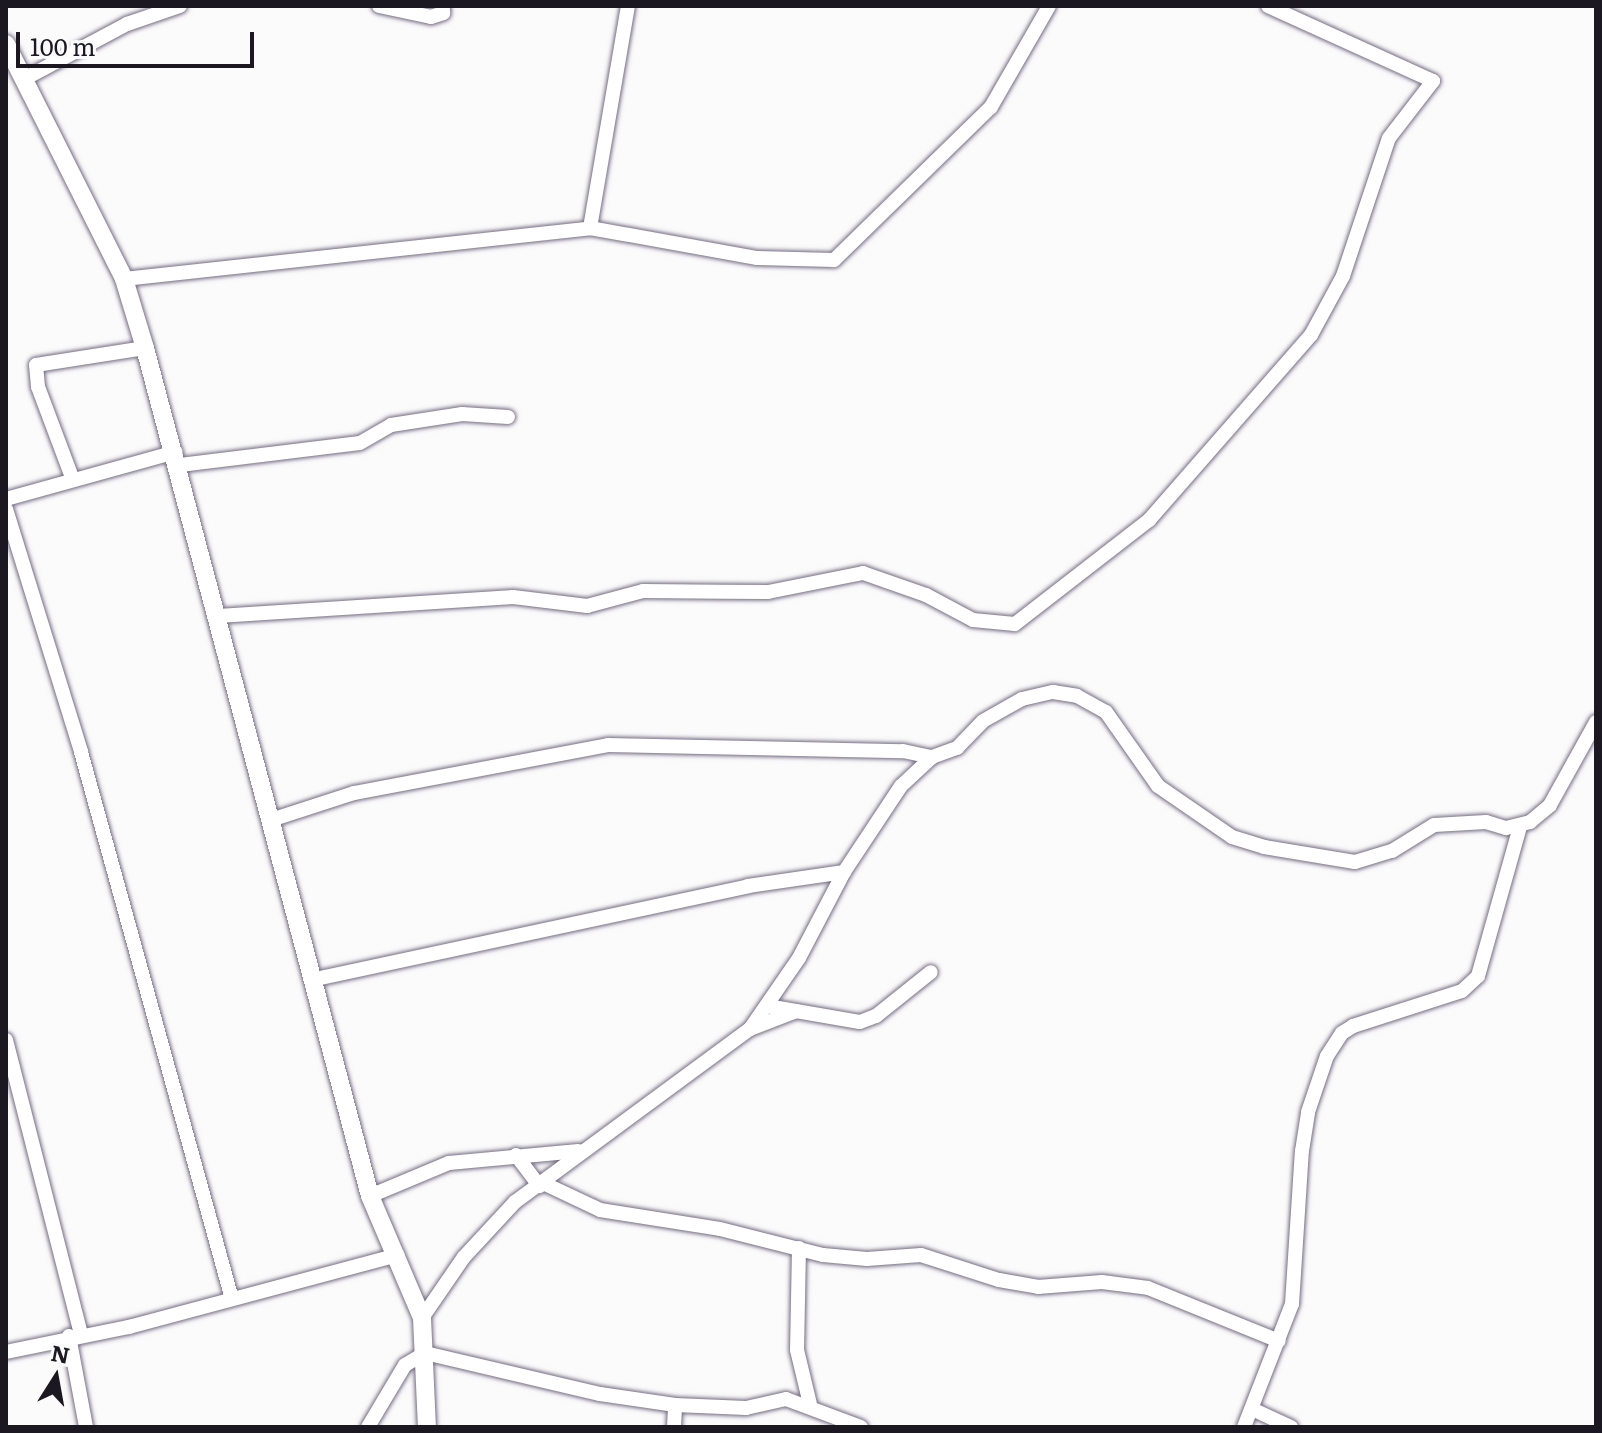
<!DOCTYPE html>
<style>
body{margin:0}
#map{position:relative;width:1602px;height:1433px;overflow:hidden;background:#fbfbfb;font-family:Literata,serif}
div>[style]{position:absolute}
.roads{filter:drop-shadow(0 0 2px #746c84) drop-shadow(0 0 2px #746c84)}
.minor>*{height:14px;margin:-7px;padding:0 7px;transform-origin:7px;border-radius:7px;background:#fff}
.tertiary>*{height:18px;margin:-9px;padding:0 9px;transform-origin:9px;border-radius:9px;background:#fff}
span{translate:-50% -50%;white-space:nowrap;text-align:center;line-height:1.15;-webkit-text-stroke:8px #fbfbfb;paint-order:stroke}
.frame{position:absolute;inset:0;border:8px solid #1c1822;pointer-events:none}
.north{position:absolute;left:16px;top:1337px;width:80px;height:80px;-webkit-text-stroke:6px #fbfbfb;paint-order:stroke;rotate:11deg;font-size:22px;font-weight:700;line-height:32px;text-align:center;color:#1c1822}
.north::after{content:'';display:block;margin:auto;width:28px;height:36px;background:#1c1822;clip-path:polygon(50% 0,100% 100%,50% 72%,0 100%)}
.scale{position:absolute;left:16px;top:32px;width:238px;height:36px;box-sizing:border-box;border:4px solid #1c1822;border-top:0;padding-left:10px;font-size:24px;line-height:28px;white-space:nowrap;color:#1c1822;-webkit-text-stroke:6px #fbfbfb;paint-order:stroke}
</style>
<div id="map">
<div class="roads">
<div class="minor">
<i style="left:379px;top:6px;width:53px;rotate:11.9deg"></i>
<i style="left:431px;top:17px;width:13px;rotate:-18deg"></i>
<i style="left:443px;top:13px;width:7px;rotate:-90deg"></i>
<i style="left:24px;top:79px;width:117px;rotate:-28.1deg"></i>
<i style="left:127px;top:24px;width:56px;rotate:-18.8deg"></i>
<i style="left:590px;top:228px;width:225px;rotate:-80.3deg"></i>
<i style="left:124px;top:279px;width:469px;rotate:-6.2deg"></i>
<i style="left:590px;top:228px;width:170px;rotate:10.2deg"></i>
<i style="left:757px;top:258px;width:77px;rotate:1.5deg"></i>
<i style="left:834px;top:260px;width:219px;rotate:-44.3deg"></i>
<i style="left:991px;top:107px;width:116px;rotate:-60.1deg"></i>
<i style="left:180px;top:465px;width:181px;rotate:-7deg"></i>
<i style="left:360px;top:443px;width:36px;rotate:-30deg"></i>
<i style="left:391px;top:425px;width:72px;rotate:-8.8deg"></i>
<i style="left:462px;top:414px;width:46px;rotate:3.7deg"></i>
<i style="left:73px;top:480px;width:99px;rotate:-110.6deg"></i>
<i style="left:38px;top:387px;width:22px;rotate:-95deg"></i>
<i style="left:36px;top:365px;width:110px;rotate:-8.9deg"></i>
<i style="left:6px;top:499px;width:176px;rotate:-15.5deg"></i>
<i style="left:6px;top:509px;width:254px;rotate:72.8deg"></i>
<i style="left:81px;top:752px;width:567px;rotate:74.57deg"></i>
<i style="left:218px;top:616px;width:296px;rotate:-3.7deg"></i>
<i style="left:513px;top:597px;width:75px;rotate:6.9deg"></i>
<i style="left:587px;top:606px;width:58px;rotate:-15deg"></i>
<i style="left:643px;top:591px;width:125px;rotate:0.5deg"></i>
<i style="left:768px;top:592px;width:97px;rotate:-11.3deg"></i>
<i style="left:863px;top:573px;width:67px;rotate:19.2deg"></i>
<i style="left:926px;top:595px;width:53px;rotate:28deg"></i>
<i style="left:973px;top:620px;width:42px;rotate:5.4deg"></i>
<i style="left:1015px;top:624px;width:170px;rotate:-37.8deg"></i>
<i style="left:1149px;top:520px;width:246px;rotate:-48.8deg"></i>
<i style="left:1311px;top:335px;width:67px;rotate:-61.5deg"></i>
<i style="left:1343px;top:276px;width:145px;rotate:-71.6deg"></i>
<i style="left:1389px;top:138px;width:72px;rotate:-52.3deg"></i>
<i style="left:1433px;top:81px;width:181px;rotate:-155.6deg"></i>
<i style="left:274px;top:819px;width:84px;rotate:-18deg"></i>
<i style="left:354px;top:793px;width:258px;rotate:-10.7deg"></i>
<i style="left:608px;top:745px;width:295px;rotate:1.2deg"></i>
<i style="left:903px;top:751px;width:30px;rotate:12deg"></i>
<i style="left:316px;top:979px;width:442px;rotate:-12.1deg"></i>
<i style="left:748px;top:886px;width:97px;rotate:-8.3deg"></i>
<i style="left:767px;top:1006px;width:94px;rotate:9.8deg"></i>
<i style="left:860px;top:1022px;width:17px;rotate:-21deg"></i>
<i style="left:876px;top:1016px;width:70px;rotate:-38.7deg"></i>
<i style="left:750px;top:1029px;width:50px;rotate:-21deg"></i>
<i style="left:6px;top:1040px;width:303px;rotate:75.7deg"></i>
<i style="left:516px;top:1155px;width:39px;rotate:53deg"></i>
<i style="left:543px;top:1183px;width:63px;rotate:25.3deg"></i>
<i style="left:600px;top:1210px;width:121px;rotate:9deg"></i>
<i style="left:720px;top:1229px;width:106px;rotate:14.2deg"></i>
<i style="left:823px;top:1255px;width:44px;rotate:5.2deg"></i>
<i style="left:867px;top:1259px;width:54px;rotate:-4.2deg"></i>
<i style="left:921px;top:1255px;width:82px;rotate:17.8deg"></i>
<i style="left:999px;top:1280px;width:40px;rotate:10deg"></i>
<i style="left:1038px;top:1287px;width:64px;rotate:-4.5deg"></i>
<i style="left:1102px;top:1282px;width:46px;rotate:7.4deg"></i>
<i style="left:1148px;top:1288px;width:141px;rotate:22deg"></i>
<i style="left:370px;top:1196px;width:86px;rotate:-22.7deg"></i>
<i style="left:449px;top:1163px;width:130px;rotate:-5.3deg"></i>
<i style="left:799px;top:1248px;width:102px;rotate:91.1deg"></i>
<i style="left:797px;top:1350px;width:56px;rotate:76.5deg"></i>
<i style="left:422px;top:1318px;width:74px;rotate:-55.5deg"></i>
<i style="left:464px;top:1257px;width:75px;rotate:-47.2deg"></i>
<i style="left:515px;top:1202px;width:292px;rotate:-36.4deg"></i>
<i style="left:750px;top:1029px;width:86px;rotate:-55.4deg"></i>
<i style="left:799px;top:958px;width:97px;rotate:-62.4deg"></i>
<i style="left:844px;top:872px;width:103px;rotate:-56.5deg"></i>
<i style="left:901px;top:786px;width:42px;rotate:-43.1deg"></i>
<i style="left:932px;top:757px;width:27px;rotate:-20deg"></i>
<i style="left:957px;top:748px;width:37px;rotate:-46deg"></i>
<i style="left:983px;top:721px;width:45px;rotate:-29.4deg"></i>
<i style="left:1022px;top:699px;width:32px;rotate:-13deg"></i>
<i style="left:1053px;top:692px;width:24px;rotate:9deg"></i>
<i style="left:1077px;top:696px;width:33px;rotate:29deg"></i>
<i style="left:1106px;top:712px;width:90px;rotate:54.9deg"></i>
<i style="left:1158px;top:786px;width:90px;rotate:34.6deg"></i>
<i style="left:1232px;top:837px;width:34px;rotate:17deg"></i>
<i style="left:1264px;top:847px;width:92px;rotate:9.4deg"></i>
<i style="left:1355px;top:862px;width:39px;rotate:-17deg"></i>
<i style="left:1392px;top:851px;width:49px;rotate:-31.8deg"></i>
<i style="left:1434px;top:825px;width:52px;rotate:-3.3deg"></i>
<i style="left:1486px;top:822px;width:21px;rotate:17deg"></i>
<i style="left:1506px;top:828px;width:25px;rotate:-14deg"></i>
<i style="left:1530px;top:822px;width:26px;rotate:-40deg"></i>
<i style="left:1550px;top:805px;width:95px;rotate:-61deg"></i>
<i style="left:69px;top:1336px;width:93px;rotate:79.4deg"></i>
<i style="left:6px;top:1352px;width:126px;rotate:-11.5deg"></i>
<i style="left:129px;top:1327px;width:278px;rotate:-15deg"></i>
<i style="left:1252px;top:1409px;width:43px;rotate:24.8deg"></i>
<i style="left:368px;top:1427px;width:72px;rotate:-59.2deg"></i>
<i style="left:405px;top:1365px;width:23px;rotate:-31deg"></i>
<i style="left:425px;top:1353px;width:180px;rotate:13.2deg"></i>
<i style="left:600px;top:1394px;width:76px;rotate:8.3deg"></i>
<i style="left:675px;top:1405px;width:71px;rotate:2.4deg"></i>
<i style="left:746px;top:1408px;width:41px;rotate:-12.7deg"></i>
<i style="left:786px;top:1399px;width:80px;rotate:20.5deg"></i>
<i style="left:674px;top:1427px;width:22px;rotate:-87deg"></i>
<i style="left:1244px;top:1427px;width:132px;rotate:-68.7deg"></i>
<i style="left:1292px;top:1304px;width:153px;rotate:-86.3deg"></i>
<i style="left:1302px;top:1151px;width:39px;rotate:-81deg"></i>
<i style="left:1308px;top:1112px;width:59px;rotate:-71.3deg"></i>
<i style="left:1327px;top:1056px;width:27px;rotate:-57deg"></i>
<i style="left:1342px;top:1033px;width:13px;rotate:-32deg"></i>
<i style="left:1353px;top:1026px;width:114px;rotate:-17.8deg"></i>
<i style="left:1462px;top:991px;width:22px;rotate:-43deg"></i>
<i style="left:1478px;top:976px;width:155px;rotate:-74.3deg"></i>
</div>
<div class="tertiary">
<i style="left:6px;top:44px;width:263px;rotate:63.3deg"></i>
<i style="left:124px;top:279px;width:72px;rotate:73.1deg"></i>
<i style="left:145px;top:348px;width:877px;rotate:75.14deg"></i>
<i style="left:370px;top:1196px;width:133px;rotate:66.9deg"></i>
<i style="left:422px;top:1318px;width:109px;rotate:87.4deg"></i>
</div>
</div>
<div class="frame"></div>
<div class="north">N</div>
<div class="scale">100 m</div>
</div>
